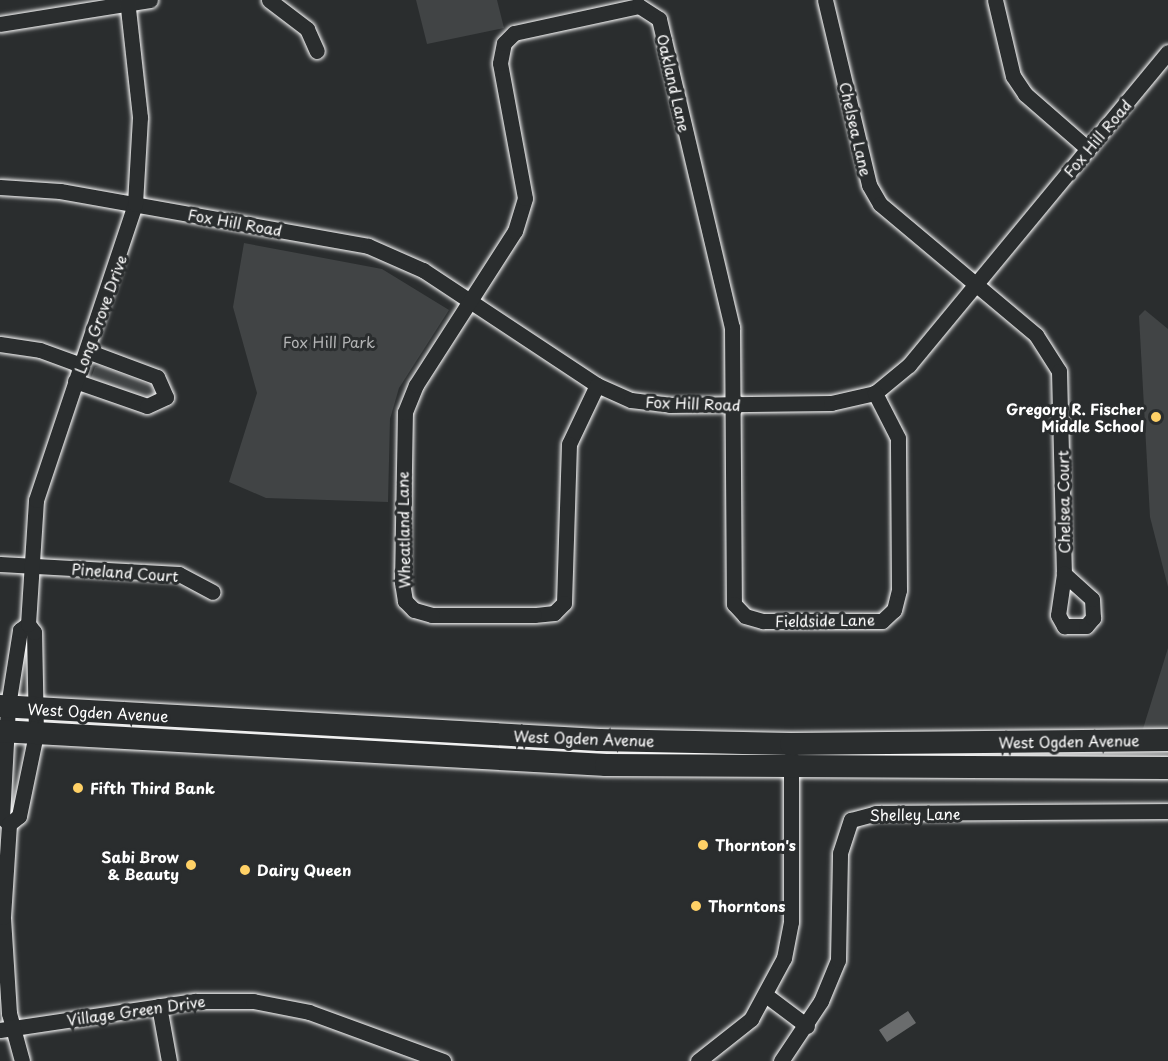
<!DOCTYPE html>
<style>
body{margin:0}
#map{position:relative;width:1168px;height:1061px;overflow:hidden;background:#2a2d2e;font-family:"Playpen Sans",sans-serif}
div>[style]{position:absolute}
.green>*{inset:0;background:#414445}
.water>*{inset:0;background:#6a6c6d}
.roads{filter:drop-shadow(0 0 2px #fff) drop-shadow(0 0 2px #fff)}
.minor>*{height:15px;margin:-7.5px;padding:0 7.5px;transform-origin:7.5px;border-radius:7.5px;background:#2a2d2e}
.primary>*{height:22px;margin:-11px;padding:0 11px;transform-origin:11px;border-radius:11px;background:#2a2d2e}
.dots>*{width:16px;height:16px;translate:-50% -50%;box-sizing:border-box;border:3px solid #2a2d2e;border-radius:50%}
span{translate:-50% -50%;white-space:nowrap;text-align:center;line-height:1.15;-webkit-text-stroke:6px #2a2d2e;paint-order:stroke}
.street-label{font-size:15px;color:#fff}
.park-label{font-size:15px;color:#b3b4b5}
.poi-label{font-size:15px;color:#fff;font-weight:700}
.right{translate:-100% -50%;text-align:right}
.left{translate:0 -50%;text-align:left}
</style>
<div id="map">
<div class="green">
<i style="clip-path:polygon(416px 0,497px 0,504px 28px,427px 44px)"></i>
<i style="clip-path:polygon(244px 243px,382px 269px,449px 310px,399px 388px,390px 419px,388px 502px,266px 498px,229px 482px,257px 393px,233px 307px)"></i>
<i style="clip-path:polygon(1145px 310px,1168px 329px,1168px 587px,1150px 517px,1139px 316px)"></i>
<i style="clip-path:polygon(101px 366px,152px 386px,155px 396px,150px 400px,91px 378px,95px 367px)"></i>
<i style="clip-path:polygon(1168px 648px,1168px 731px,1142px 732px)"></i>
<i style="clip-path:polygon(240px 732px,424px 741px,424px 748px,239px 738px)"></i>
<i style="clip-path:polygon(1168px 750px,1168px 759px,1002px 759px,1002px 754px)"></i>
</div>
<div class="water">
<i style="clip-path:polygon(908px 1011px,916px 1023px,887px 1042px,879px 1030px)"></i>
</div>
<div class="roads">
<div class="minor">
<i style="left:269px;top:0;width:48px;rotate:37.3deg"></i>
<i style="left:307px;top:29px;width:24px;rotate:66deg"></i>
<i style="left:825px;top:0;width:190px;rotate:76.6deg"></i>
<i style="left:869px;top:185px;width:22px;rotate:60deg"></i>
<i style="left:880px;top:204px;width:204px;rotate:40deg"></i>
<i style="left:1036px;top:335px;width:43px;rotate:57.4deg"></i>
<i style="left:1059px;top:371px;width:203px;rotate:88.6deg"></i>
<i style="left:1064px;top:574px;width:41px;rotate:98.3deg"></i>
<i style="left:1058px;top:615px;width:13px;rotate:61deg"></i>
<i style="left:1064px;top:626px;width:22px"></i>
<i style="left:1086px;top:626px;width:11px;rotate:-49deg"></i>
<i style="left:1093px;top:618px;width:19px;rotate:-93deg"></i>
<i style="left:1092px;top:599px;width:38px;rotate:-138deg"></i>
<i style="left:995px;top:0;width:78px;rotate:76.7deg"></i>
<i style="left:1013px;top:76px;width:22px;rotate:56deg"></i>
<i style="left:1025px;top:94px;width:84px;rotate:41.1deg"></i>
<i style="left:0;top:24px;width:152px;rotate:-9.1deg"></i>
<i style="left:0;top:187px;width:60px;rotate:3.8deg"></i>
<i style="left:60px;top:191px;width:313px;rotate:10.1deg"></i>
<i style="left:368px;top:246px;width:60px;rotate:23.6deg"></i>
<i style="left:423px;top:270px;width:209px;rotate:33.5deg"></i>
<i style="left:597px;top:385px;width:37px;rotate:24deg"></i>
<i style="left:631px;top:400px;width:38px;rotate:7deg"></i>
<i style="left:669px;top:405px;width:162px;rotate:-0.7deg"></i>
<i style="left:831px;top:403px;width:45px;rotate:-12.8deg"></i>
<i style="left:875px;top:393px;width:44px;rotate:-39.5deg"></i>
<i style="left:909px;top:365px;width:406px;rotate:-50.4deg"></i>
<i style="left:0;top:344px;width:40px;rotate:8.5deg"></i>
<i style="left:40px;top:350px;width:44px;rotate:20.1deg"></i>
<i style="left:75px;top:381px;width:76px;rotate:19.1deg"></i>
<i style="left:147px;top:406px;width:21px;rotate:-25deg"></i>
<i style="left:166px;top:397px;width:22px;rotate:-114deg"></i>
<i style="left:157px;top:377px;width:75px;rotate:-159.6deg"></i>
<i style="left:597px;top:385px;width:65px;rotate:115.4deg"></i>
<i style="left:569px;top:444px;width:159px;rotate:91.8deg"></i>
<i style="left:564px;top:603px;width:14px;rotate:135deg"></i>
<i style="left:554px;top:613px;width:20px;rotate:174deg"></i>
<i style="left:534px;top:615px;width:102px;rotate:180deg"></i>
<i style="left:432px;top:615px;width:19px;rotate:-164deg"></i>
<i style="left:414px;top:610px;width:13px;rotate:-135deg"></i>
<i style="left:405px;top:601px;width:19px;rotate:-99deg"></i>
<i style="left:402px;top:582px;width:170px;rotate:-89deg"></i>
<i style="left:405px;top:412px;width:29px;rotate:-68deg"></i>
<i style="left:416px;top:385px;width:183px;rotate:-57.3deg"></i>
<i style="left:515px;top:231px;width:34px;rotate:-73deg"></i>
<i style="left:525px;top:198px;width:137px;rotate:-100.5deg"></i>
<i style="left:500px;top:63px;width:20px;rotate:-79deg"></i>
<i style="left:504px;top:43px;width:14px;rotate:-45deg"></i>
<i style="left:514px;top:33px;width:128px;rotate:-12.2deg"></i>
<i style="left:639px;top:6px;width:24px;rotate:33deg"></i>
<i style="left:659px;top:19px;width:317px;rotate:76.7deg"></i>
<i style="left:732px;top:327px;width:277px;rotate:89.6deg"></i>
<i style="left:734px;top:604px;width:16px;rotate:47deg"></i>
<i style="left:745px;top:616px;width:19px;rotate:16deg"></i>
<i style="left:763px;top:621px;width:119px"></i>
<i style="left:882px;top:621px;width:16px;rotate:-43deg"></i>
<i style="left:894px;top:610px;width:21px;rotate:-76deg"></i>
<i style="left:899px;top:590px;width:152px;rotate:-90.4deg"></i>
<i style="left:898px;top:438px;width:51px;rotate:-117.1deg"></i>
<i style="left:0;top:564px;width:179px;rotate:3.2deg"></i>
<i style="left:179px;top:574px;width:38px;rotate:28deg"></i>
<i style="left:9px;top:824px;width:10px;rotate:-135deg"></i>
<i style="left:2px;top:817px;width:111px;rotate:-86.9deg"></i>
<i style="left:8px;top:706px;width:77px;rotate:-81deg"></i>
<i style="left:20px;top:630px;width:10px;rotate:-37deg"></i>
<i style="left:767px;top:996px;width:50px;rotate:36.9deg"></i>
<i style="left:159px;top:1006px;width:56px;rotate:79.7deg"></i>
<i style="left:0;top:1030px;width:197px;rotate:-8.5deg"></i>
<i style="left:195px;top:1001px;width:58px"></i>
<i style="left:253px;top:1001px;width:57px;rotate:11.1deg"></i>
<i style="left:309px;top:1012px;width:143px;rotate:20.1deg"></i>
<i style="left:22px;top:1061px;width:50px;rotate:-105.2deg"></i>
<i style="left:9px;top:1013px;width:96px;rotate:-93.6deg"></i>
<i style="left:3px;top:917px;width:93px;rotate:-86.3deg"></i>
<i style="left:9px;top:824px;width:13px;rotate:-39deg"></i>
<i style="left:19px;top:816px;width:84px;rotate:-78.3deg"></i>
<i style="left:36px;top:734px;width:102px;rotate:-91.1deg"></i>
<i style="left:34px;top:632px;width:10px;rotate:-127deg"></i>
<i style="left:28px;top:624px;width:124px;rotate:-86.3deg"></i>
<i style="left:36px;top:500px;width:312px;rotate:-71.5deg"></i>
<i style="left:135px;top:204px;width:87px;rotate:-86.7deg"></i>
<i style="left:140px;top:117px;width:118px;rotate:-96.3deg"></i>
<i style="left:698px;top:1061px;width:68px;rotate:-38.4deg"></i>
<i style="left:751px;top:1019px;width:69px;rotate:-61.6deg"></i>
<i style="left:784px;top:958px;width:37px;rotate:-79deg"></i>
<i style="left:791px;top:922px;width:164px;rotate:-90deg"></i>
<i style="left:781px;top:1061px;width:72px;rotate:-56.3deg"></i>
<i style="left:821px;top:1001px;width:44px;rotate:-67.5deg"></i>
<i style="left:838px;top:960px;width:107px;rotate:-88.9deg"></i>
<i style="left:840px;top:853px;width:35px;rotate:-72deg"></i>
<i style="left:851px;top:820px;width:27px;rotate:-15deg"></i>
<i style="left:877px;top:813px;width:291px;rotate:-0.4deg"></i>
</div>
<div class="primary">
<i style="left:0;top:706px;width:600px;rotate:3.25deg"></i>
<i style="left:599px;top:740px;width:192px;rotate:1.2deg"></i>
<i style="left:791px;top:744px;width:377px;rotate:-0.6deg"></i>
<i style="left:0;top:731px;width:607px;rotate:3.21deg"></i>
<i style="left:606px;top:765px;width:562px;rotate:0.31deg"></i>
</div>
</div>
<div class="dots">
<i style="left:1156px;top:417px;background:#ffd166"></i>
<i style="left:78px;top:788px;background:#ffd166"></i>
<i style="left:703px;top:845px;background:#ffd166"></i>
<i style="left:191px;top:865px;background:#ffd166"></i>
<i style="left:245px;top:870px;background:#ffd166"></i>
<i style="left:696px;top:906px;background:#ffd166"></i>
</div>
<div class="street-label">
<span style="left:674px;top:83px;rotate:77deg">Oakland Lane</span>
<span style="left:856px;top:129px;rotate:77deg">Chelsea Lane</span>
<span style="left:1097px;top:138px;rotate:-50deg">Fox Hill Road</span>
<span style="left:235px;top:222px;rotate:10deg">Fox Hill Road</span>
<span style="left:100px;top:314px;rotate:-70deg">Long Grove Drive</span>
<span style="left:693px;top:403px;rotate:2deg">Fox Hill Road</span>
<span style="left:1063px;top:502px;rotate:-91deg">Chelsea Court</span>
<span style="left:403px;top:530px;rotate:-91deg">Wheatland Lane</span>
<span style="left:125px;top:572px;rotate:4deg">Pineland Court</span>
<span style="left:825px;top:620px;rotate:-1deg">Fieldside Lane</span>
<span style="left:98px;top:712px;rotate:3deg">West Ogden Avenue</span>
<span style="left:584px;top:738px;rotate:2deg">West Ogden Avenue</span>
<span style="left:1069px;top:741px;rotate:-1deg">West Ogden Avenue</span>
<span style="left:915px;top:814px;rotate:-1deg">Shelley Lane</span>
<span style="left:136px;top:1010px;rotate:-8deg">Village Green Drive</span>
</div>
<div class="park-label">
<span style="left:329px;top:342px">Fox Hill Park</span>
</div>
<div class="poi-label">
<span class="right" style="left:1144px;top:417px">Gregory R. Fischer<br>Middle School</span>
<span class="left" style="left:90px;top:788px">Fifth Third Bank</span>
<span class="left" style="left:715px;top:845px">Thornton's</span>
<span class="right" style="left:179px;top:865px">Sabi Brow<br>&amp; Beauty</span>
<span class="left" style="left:257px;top:870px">Dairy Queen</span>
<span class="left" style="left:708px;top:906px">Thorntons</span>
</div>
</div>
